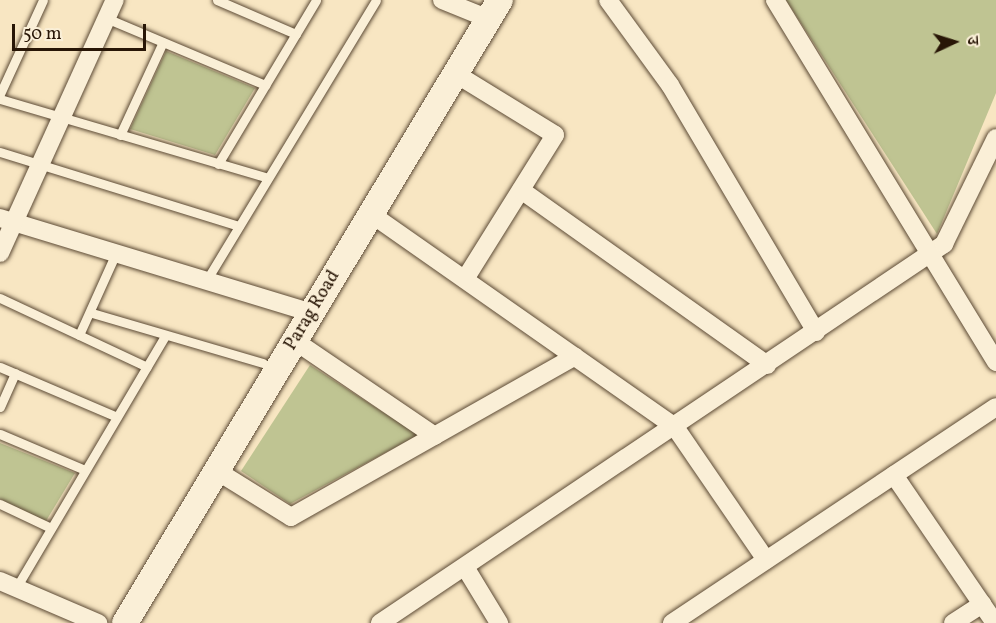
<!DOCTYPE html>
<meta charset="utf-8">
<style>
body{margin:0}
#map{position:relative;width:996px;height:623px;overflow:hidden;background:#f8e6c2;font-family:Vollkorn,"Noto Serif Devanagari",serif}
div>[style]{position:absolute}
.green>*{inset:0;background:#bfc492}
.roads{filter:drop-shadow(0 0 2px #5c4a35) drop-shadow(0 0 2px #5c4a35)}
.lane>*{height:9px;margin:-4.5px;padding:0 4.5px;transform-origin:4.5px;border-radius:4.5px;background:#faefd7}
.street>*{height:18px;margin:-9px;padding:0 9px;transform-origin:9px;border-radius:9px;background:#faefd7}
.secondary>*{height:26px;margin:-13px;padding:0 13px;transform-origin:13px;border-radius:13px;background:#faefd7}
span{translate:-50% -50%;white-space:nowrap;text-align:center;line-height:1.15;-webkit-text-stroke:4.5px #faefd7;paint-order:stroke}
.street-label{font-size:18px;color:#281606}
.north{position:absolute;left:924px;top:12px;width:60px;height:60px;-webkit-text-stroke:4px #faefd7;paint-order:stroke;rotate:86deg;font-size:16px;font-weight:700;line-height:24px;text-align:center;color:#281606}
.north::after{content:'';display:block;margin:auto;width:21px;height:27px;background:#281606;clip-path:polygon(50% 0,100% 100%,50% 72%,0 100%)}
.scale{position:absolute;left:12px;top:24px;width:134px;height:27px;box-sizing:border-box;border:3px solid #281606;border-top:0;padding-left:8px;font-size:18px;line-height:21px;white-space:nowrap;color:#281606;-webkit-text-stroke:4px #faefd7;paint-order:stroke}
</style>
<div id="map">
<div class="green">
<i style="clip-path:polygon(786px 0,996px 0,996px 93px,937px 234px)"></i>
<i style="clip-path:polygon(166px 51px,255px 88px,215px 155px,130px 129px)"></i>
<i style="clip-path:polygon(310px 365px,418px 435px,290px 504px,241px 471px)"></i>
<i style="clip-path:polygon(0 443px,75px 473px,46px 521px,0 499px)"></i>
</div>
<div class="roads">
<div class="lane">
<i style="left:217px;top:0;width:86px;rotate:23.3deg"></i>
<i style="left:106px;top:18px;width:173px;rotate:22.8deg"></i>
<i style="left:0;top:94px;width:103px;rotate:-65.4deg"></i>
<i style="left:0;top:99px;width:279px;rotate:16.4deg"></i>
<i style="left:120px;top:135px;width:102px;rotate:-65.2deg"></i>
<i style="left:0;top:152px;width:250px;rotate:17.2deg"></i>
<i style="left:218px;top:164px;width:191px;rotate:-59.1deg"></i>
<i style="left:206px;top:281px;width:328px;rotate:-58.8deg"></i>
<i style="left:0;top:298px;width:162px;rotate:25.1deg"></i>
<i style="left:92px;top:313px;width:178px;rotate:16.3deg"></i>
<i style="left:79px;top:335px;width:90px;rotate:-65.7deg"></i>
<i style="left:0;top:367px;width:127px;rotate:23.1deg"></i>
<i style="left:0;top:407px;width:37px;rotate:-66deg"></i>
<i style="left:0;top:434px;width:92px;rotate:23deg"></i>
<i style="left:0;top:504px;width:56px;rotate:25.2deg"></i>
<i style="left:16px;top:588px;width:293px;rotate:-59.4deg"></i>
</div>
<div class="street">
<i style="left:442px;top:0;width:51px;rotate:22deg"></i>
<i style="left:608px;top:0;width:105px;rotate:53.9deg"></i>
<i style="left:670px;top:85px;width:287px;rotate:59.4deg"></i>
<i style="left:775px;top:0;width:424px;rotate:58.6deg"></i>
<i style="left:456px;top:74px;width:116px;rotate:31.6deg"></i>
<i style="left:555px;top:135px;width:170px;rotate:122deg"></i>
<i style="left:521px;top:190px;width:302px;rotate:35.4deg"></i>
<i style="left:371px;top:214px;width:371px;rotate:35deg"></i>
<i style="left:675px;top:427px;width:161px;rotate:55.6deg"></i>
<i style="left:0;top:218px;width:326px;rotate:16.9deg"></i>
<i style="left:0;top:253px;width:278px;rotate:-65.6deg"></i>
<i style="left:295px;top:341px;width:169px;rotate:34.2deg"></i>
<i style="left:217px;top:471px;width:87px;rotate:31.9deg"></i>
<i style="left:291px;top:517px;width:326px;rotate:-29.5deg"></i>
<i style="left:894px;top:475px;width:179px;rotate:55.7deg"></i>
<i style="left:465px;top:567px;width:66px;rotate:58.7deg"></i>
<i style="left:0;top:581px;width:107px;rotate:23.2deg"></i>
<i style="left:380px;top:623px;width:680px;rotate:-33.9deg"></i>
<i style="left:944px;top:244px;width:118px;rotate:-63.9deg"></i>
<i style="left:672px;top:623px;width:389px;rotate:-33.7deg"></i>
<i style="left:953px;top:623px;width:35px;rotate:-33deg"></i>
</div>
<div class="secondary">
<i style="left:125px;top:623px;width:727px;rotate:-58.96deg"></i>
</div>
</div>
<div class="street-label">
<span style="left:313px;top:311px;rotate:-59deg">Parag Road</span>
</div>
<div class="north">उ</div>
<div class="scale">50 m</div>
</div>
